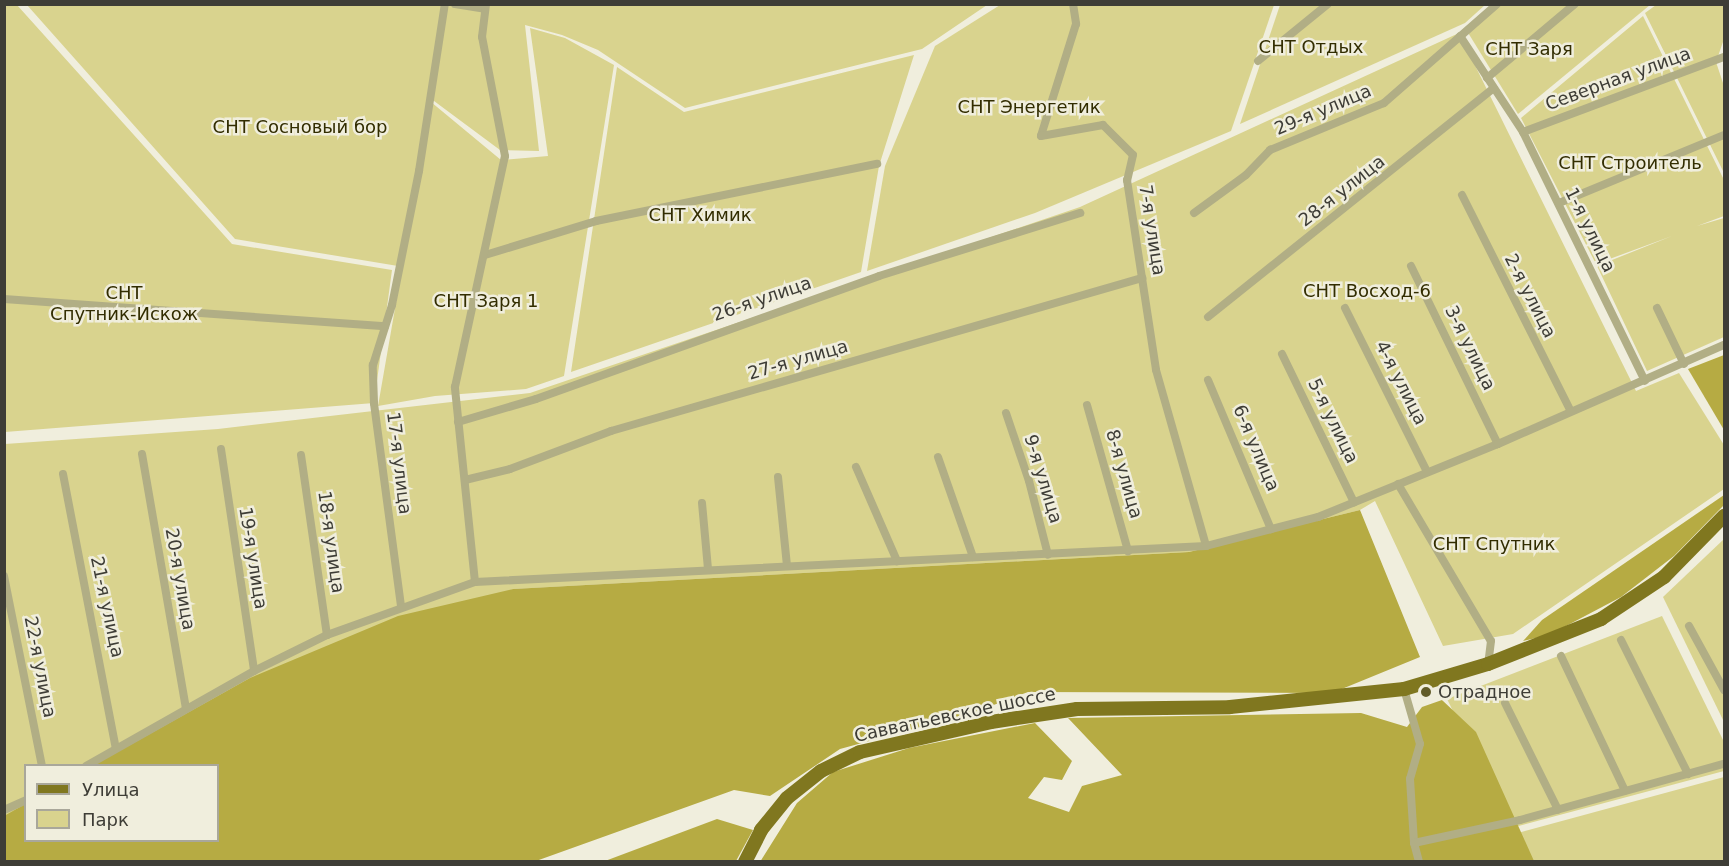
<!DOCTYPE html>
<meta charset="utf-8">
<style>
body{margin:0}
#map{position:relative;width:1729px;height:866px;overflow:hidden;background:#f0eedd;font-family:"DejaVu Sans",sans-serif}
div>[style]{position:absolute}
.green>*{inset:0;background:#d9d38e}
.forest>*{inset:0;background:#b6ab43}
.street>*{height:8px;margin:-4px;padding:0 4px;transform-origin:4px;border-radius:4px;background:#b1ae85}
.primary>*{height:14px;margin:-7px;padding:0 7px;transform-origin:7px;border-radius:7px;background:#80771f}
.dots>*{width:16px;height:16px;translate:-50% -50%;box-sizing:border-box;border:3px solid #f0eedd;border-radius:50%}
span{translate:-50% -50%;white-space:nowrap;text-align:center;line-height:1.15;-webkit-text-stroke:5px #f0eedd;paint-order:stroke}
.park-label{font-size:18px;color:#322d00}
.street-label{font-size:18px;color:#3e3d36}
.poi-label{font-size:18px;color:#3e3d36}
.left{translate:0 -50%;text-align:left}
.frame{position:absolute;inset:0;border:6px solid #3e3d36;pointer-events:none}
.legend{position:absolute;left:24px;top:764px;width:195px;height:78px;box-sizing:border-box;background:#f0eedd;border:2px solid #a9a79a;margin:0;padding:8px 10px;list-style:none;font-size:18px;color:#3e3d36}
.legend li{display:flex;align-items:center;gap:12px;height:30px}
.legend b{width:30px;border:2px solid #a9a79a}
</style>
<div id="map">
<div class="green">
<i style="clip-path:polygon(4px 5px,17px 5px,232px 244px,392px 270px,374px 403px,5px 432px)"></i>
<i style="clip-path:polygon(27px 5px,987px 5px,922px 49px,685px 108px,598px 50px,562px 35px,525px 25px,539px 151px,500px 150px,430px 98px,398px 266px,235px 239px)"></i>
<i style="clip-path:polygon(1000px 5px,1274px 5px,1231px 131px,1035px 213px,867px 271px,885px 166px,935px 46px)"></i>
<i style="clip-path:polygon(1280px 5px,1485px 5px,1465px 23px,1240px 124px)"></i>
<i style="clip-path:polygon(1498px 5px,1650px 5px,1518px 114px,1467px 31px)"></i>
<i style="clip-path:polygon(1656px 5px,1724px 5px,1724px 39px,1716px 62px,1724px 86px,1724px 173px,1645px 13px)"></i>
<i style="clip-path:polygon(1643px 16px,1724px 180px,1724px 216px,1697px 226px,1724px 218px,1724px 337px,1647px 371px,1597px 266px,1672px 236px,1596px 264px,1521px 118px)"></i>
<i style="clip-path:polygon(530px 28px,565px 38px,614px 65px,564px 376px,526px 389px,435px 396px,378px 406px,431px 102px,501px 160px,548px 156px)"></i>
<i style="clip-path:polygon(1459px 33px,1636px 391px,1679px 373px,1724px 445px,1724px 489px,1513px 634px,1443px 646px,1375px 501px,1360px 510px,1189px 552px,513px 589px,94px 765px,26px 766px,25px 804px,5px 816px,5px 444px,218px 429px,530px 393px,1080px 207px)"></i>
<i style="clip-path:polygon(914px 55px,879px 166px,861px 272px,571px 372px,617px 67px,684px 112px)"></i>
<i style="clip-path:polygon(1724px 539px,1724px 722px,1663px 597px)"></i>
<i style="clip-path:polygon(1662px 616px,1724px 742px,1724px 771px,1511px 828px,1447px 699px)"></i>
<i style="clip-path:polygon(1724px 777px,1724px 861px,1527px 861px,1514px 834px)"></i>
</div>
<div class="forest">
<i style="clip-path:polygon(1724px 355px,1724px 430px,1688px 369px)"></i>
<i style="clip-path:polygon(1724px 495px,1724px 505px,1674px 556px,1621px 597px,1549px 635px,1523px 641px,1542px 620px)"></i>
<i style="clip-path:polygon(1360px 510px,1420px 657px,1332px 693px,1028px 692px,975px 712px,840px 749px,770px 796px,734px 790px,536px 861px,5px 861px,4px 816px,25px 804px,26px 840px,218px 840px,218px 766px,94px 765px,250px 678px,398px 616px,513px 589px,1189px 552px)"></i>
<i style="clip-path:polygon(1442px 700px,1476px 732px,1534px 861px,760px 862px,797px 803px,833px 772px,909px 748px,1035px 723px,1072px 761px,1062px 780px,1044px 777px,1028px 798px,1069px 812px,1082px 786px,1122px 775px,1068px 718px,1361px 713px,1407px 727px,1422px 707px)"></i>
<i style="clip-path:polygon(717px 819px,753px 830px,736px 861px,605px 861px)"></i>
</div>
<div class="street">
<i style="left:455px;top:4px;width:30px;rotate:9deg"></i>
<i style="left:1073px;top:4px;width:20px;rotate:81deg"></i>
<i style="left:1076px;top:24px;width:117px;rotate:107.4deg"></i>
<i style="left:1041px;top:136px;width:63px;rotate:-10.1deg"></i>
<i style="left:1103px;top:125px;width:42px;rotate:45deg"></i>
<i style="left:1133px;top:155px;width:26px;rotate:103deg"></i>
<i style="left:1127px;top:180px;width:192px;rotate:81.3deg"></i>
<i style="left:1156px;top:370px;width:183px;rotate:74.1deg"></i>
<i style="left:1460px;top:36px;width:115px;rotate:56.7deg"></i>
<i style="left:1523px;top:132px;width:277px;rotate:63.9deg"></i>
<i style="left:1258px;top:61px;width:90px;rotate:-39.2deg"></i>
<i style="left:1487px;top:78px;width:115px;rotate:-40.1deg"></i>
<i style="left:1523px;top:132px;width:215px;rotate:-20.5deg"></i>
<i style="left:1462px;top:195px;width:241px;rotate:63.3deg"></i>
<i style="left:1559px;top:203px;width:178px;rotate:-22.4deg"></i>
<i style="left:1194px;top:213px;width:64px;rotate:-36.2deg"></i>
<i style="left:1246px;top:175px;width:35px;rotate:-46deg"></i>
<i style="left:1270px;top:150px;width:123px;rotate:-22.4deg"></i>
<i style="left:1384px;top:103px;width:150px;rotate:-41.2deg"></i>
<i style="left:485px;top:255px;width:116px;rotate:-17deg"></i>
<i style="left:596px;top:221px;width:287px;rotate:-11.5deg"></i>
<i style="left:1411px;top:266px;width:198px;rotate:64deg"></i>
<i style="left:4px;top:299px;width:382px;rotate:4.1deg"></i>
<i style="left:1345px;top:308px;width:183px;rotate:63.4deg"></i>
<i style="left:1657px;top:308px;width:62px;rotate:64.3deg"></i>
<i style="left:1208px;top:317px;width:366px;rotate:-38.7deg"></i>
<i style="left:1282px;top:354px;width:165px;rotate:64.1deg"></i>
<i style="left:1208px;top:380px;width:162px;rotate:67.1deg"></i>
<i style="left:1087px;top:405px;width:152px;rotate:74.3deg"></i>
<i style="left:1006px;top:413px;width:72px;rotate:71.3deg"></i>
<i style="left:1029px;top:481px;width:76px;rotate:75.6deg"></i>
<i style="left:458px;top:422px;width:81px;rotate:-16.4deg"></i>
<i style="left:536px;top:399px;width:364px;rotate:-19.7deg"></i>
<i style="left:879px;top:276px;width:211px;rotate:-17.4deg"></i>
<i style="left:221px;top:449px;width:224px;rotate:81.5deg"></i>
<i style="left:142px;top:454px;width:258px;rotate:80.2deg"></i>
<i style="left:301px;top:455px;width:182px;rotate:81.8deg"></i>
<i style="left:938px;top:457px;width:106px;rotate:70.7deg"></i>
<i style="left:856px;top:467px;width:103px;rotate:66.4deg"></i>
<i style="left:63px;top:474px;width:279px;rotate:79.1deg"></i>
<i style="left:778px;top:477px;width:89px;rotate:84.2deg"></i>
<i style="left:465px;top:480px;width:46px;rotate:-13.7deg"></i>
<i style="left:510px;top:469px;width:108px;rotate:-20.6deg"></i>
<i style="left:611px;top:431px;width:553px;rotate:-16.07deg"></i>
<i style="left:1398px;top:484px;width:182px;rotate:59.4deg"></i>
<i style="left:1491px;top:641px;width:23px;rotate:97deg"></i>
<i style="left:702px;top:503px;width:66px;rotate:84.8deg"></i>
<i style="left:4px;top:576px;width:194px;rotate:78.7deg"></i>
<i style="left:475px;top:582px;width:196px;rotate:-95.9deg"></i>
<i style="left:455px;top:387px;width:236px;rotate:-77.8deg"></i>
<i style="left:505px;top:156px;width:121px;rotate:-100.9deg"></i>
<i style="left:482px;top:37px;width:33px;rotate:-83deg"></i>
<i style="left:401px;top:606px;width:205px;rotate:-97.6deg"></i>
<i style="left:374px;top:403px;width:38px;rotate:-92deg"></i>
<i style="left:373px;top:365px;width:63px;rotate:-72.4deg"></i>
<i style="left:392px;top:305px;width:137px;rotate:-78.6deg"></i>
<i style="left:419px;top:171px;width:169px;rotate:-81.2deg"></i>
<i style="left:1689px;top:626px;width:73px;rotate:61.3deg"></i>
<i style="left:1621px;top:640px;width:150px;rotate:63.4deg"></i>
<i style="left:1561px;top:656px;width:149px;rotate:64.6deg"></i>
<i style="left:1404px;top:689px;width:57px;rotate:73.8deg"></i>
<i style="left:1420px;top:744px;width:36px;rotate:106deg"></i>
<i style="left:1410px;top:779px;width:64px;rotate:86.4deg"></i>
<i style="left:1414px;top:843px;width:20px;rotate:75deg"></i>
<i style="left:1505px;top:703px;width:119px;rotate:63.6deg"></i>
<i style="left:86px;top:766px;width:193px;rotate:-29.5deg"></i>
<i style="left:254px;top:671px;width:81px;rotate:-26.3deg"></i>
<i style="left:327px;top:635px;width:157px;rotate:-19.7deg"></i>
<i style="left:475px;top:582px;width:732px;rotate:-2.82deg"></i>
<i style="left:1206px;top:546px;width:116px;rotate:-14.5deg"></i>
<i style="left:1318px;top:517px;width:194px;rotate:-22.1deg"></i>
<i style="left:1498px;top:444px;width:247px;rotate:-23.7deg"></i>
<i style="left:4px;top:810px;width:24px;rotate:-24deg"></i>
<i style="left:1414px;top:843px;width:108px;rotate:-12.2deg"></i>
<i style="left:1520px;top:820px;width:212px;rotate:-15.4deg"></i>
</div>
<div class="primary">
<i style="left:745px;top:862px;width:36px;rotate:-63deg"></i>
<i style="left:761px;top:830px;width:41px;rotate:-50.9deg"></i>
<i style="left:787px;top:798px;width:43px;rotate:-38.5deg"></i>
<i style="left:821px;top:771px;width:43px;rotate:-26deg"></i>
<i style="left:860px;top:752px;width:134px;rotate:-12.9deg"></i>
<i style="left:991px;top:722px;width:87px;rotate:-8.6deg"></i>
<i style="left:1077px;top:709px;width:153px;rotate:-0.7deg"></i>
<i style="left:1230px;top:707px;width:175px;rotate:-5.9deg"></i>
<i style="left:1404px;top:689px;width:88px;rotate:-16.6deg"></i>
<i style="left:1488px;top:664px;width:122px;rotate:-21.7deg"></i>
<i style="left:1601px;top:619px;width:76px;rotate:-33.7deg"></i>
<i style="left:1664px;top:577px;width:86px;rotate:-45.5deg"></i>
</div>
<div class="dots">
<i style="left:1426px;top:692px;background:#625c29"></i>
</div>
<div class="park-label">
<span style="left:1311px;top:47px">СНТ Отдых</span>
<span style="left:1529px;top:49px">СНТ Заря</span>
<span style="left:1029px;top:107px">СНТ Энергетик</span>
<span style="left:300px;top:127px">СНТ Сосновый бор</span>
<span style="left:1630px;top:163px">СНТ Строитель</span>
<span style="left:700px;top:215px">СНТ Химик</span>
<span style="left:1367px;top:291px">СНТ Восход-6</span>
<span style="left:124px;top:304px">СНТ<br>Спутник-Искож</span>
<span style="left:486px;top:301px">СНТ Заря 1</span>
<span style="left:1494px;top:544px">СНТ Спутник</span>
</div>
<div class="street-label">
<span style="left:1618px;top:79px;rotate:-20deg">Северная улица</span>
<span style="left:1323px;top:110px;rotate:-23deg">29-я улица</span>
<span style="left:1342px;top:191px;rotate:-38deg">28-я улица</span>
<span style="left:1152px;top:230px;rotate:81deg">7-я улица</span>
<span style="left:1590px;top:230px;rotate:64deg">1-я улица</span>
<span style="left:1530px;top:296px;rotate:63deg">2-я улица</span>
<span style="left:762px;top:299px;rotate:-19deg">26-я улица</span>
<span style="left:1470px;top:348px;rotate:64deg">3-я улица</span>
<span style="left:798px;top:360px;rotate:-16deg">27-я улица</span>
<span style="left:1401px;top:383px;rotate:63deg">4-я улица</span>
<span style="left:1333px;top:421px;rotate:64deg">5-я улица</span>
<span style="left:1256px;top:448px;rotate:67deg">6-я улица</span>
<span style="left:399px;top:463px;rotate:83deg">17-я улица</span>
<span style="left:1124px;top:474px;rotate:74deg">8-я улица</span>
<span style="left:1043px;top:479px;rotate:73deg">9-я улица</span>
<span style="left:331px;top:542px;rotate:82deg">18-я улица</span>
<span style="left:253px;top:558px;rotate:81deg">19-я улица</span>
<span style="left:180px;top:579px;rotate:80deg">20-я улица</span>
<span style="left:107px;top:607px;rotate:78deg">21-я улица</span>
<span style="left:40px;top:667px;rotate:79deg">22-я улица</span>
<span style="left:955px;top:715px;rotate:-12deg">Савватьевское шоссе</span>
</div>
<div class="poi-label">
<span class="left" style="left:1438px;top:692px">Отрадное</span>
</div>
<div class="frame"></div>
<ul class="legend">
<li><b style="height:8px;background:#80771f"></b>Улица</li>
<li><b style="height:16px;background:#d9d38e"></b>Парк</li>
</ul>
</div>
